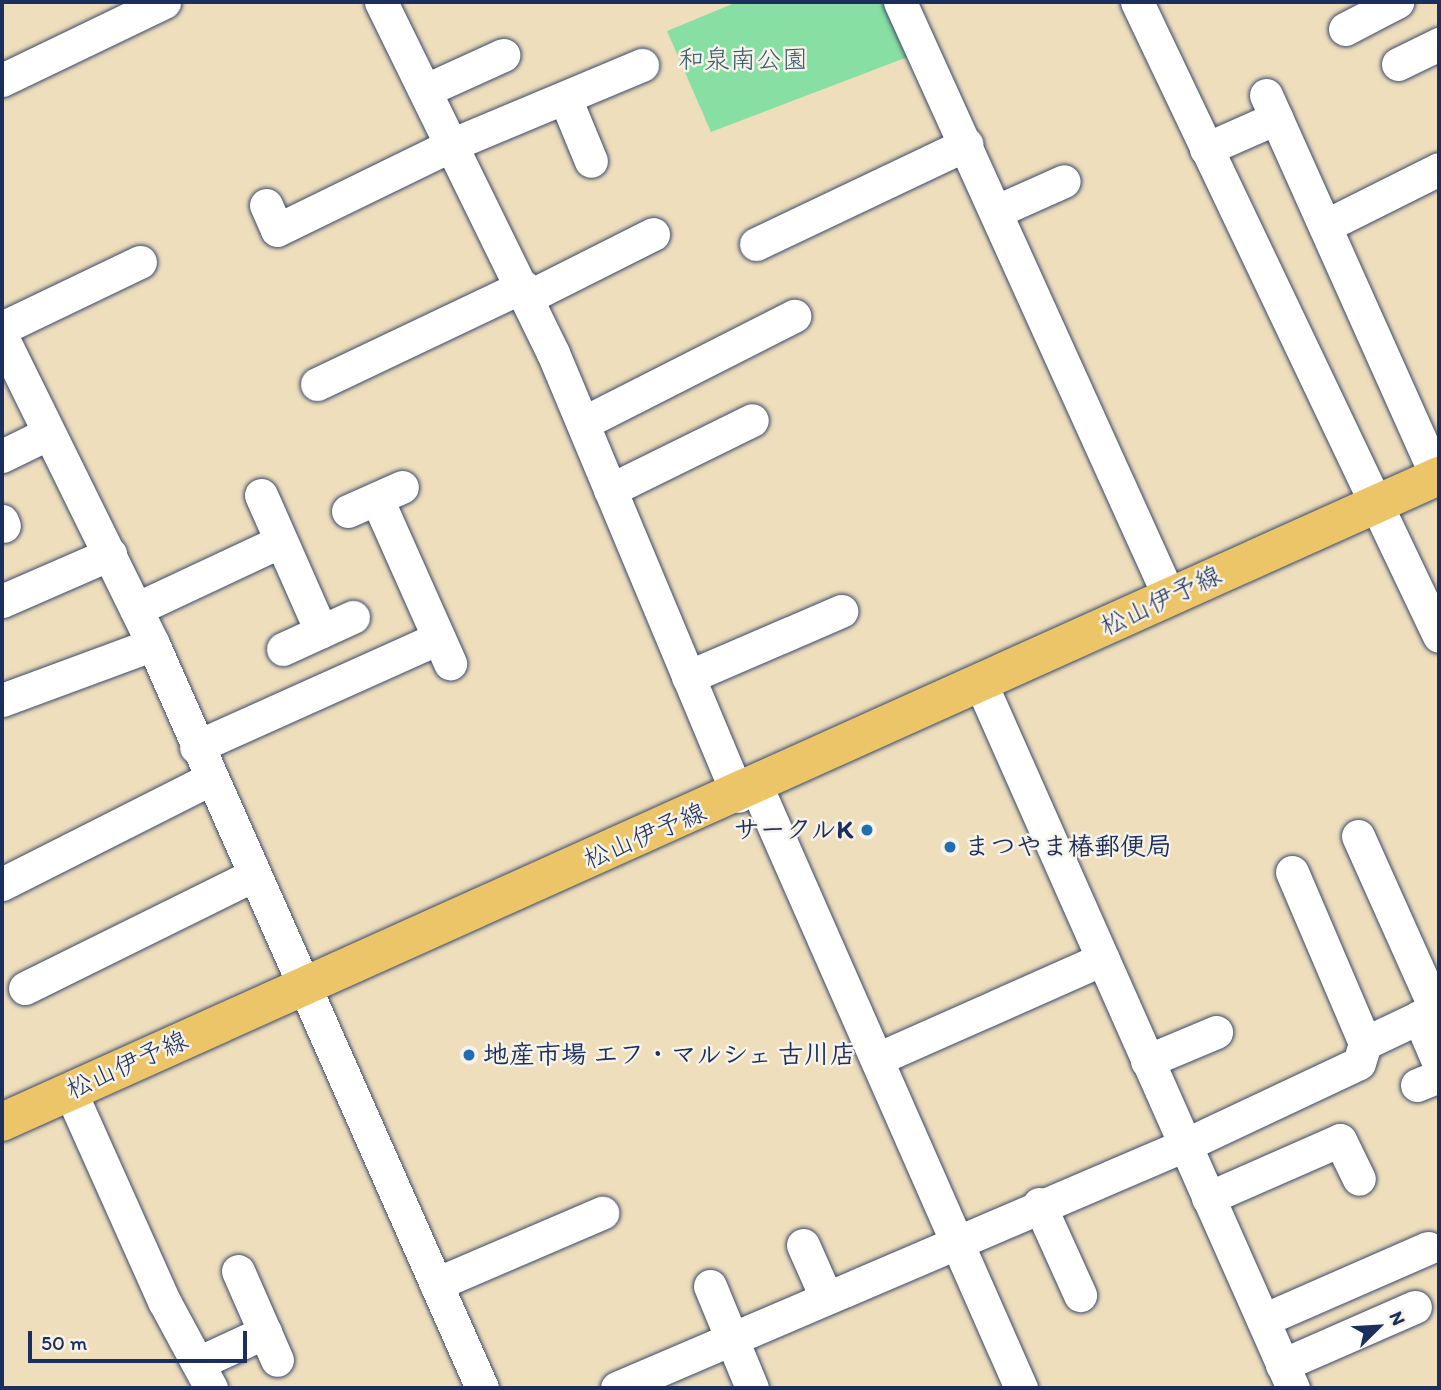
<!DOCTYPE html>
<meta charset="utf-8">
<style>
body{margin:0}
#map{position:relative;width:1441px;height:1390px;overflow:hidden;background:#eedebc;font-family:Itim,"Klee One",sans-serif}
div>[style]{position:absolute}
.green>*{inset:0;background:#88dfa3}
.roads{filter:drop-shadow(0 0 2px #3b496c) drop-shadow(0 0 2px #3b496c)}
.minor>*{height:33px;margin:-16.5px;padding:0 16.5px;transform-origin:16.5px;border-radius:16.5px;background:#fff}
.major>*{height:38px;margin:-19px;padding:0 19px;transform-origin:19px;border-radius:19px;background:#edc569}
.dots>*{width:19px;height:19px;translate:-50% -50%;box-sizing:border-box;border:4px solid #f7f3e8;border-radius:50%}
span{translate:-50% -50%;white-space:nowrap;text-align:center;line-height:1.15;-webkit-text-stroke:5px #f7f3e8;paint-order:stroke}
.park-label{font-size:26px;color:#365b6f}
.street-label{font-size:26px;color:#1b2f5e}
.poi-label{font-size:26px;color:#1b2f5e;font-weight:700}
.right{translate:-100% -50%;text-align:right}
.left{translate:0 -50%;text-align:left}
.frame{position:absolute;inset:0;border:4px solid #1b2f5e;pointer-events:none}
.north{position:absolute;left:1343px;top:1292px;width:70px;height:70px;-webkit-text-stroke:5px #f7f3e8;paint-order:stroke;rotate:66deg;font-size:19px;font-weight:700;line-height:28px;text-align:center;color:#1b2f5e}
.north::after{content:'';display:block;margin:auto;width:24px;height:32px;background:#1b2f5e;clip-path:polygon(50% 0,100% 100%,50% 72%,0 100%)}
.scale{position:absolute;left:28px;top:1331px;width:219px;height:32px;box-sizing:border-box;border:4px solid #1b2f5e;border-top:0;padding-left:9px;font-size:21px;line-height:24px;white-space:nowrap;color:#1b2f5e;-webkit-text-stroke:5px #f7f3e8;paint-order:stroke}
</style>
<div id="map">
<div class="green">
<i style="clip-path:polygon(737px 2px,889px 2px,913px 55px,711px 132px,667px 31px)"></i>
</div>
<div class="roads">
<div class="minor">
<i style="left:381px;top:2px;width:391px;rotate:63.9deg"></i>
<i style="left:553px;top:353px;width:480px;rotate:67.3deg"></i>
<i style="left:900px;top:2px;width:652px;rotate:65.64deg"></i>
<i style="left:1137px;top:2px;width:702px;rotate:64.53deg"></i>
<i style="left:1345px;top:29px;width:59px;rotate:-27.4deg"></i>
<i style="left:1398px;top:64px;width:46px;rotate:-26deg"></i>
<i style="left:2px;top:80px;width:180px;rotate:-25.7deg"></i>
<i style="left:426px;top:90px;width:85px;rotate:-24.4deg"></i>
<i style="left:1266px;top:95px;width:419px;rotate:65.9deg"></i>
<i style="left:565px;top:98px;width:68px;rotate:67.6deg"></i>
<i style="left:1206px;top:149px;width:77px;rotate:-23.9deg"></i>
<i style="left:266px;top:205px;width:27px;rotate:66deg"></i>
<i style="left:277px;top:230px;width:196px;rotate:-26deg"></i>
<i style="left:453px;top:144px;width:205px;rotate:-22.7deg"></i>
<i style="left:997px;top:211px;width:73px;rotate:-24.1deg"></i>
<i style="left:1325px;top:226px;width:127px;rotate:-26.6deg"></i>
<i style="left:756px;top:244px;width:233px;rotate:-25.4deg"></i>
<i style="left:528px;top:297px;width:140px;rotate:-26.7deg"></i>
<i style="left:2px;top:328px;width:153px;rotate:-25.6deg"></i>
<i style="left:2px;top:337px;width:342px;rotate:63.8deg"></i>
<i style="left:153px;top:644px;width:813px;rotate:66.14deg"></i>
<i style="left:317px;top:384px;width:228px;rotate:-25.4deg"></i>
<i style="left:583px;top:423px;width:237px;rotate:-26.9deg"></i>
<i style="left:2px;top:456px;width:52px;rotate:-26.1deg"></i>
<i style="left:610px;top:490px;width:158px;rotate:-26.2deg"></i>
<i style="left:261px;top:495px;width:149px;rotate:66.2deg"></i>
<i style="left:377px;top:499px;width:180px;rotate:66deg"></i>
<i style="left:348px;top:511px;width:59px;rotate:-24deg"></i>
<i style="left:2px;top:521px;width:5px;rotate:68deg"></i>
<i style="left:2px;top:601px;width:118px;rotate:-23.5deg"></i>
<i style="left:136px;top:609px;width:160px;rotate:-25.1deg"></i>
<i style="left:283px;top:649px;width:77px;rotate:-24.6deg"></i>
<i style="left:688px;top:677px;width:167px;rotate:-23.3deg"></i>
<i style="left:981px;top:684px;width:770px;rotate:66.1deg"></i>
<i style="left:2px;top:700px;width:161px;rotate:-20.3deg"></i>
<i style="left:196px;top:747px;width:266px;rotate:-24.2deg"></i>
<i style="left:757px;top:788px;width:656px;rotate:66.25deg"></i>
<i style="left:1358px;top:836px;width:191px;rotate:65.9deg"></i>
<i style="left:1292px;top:872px;width:186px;rotate:66.9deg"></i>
<i style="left:2px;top:884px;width:233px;rotate:-26.8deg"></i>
<i style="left:25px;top:988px;width:255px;rotate:-26.3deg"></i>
<i style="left:1419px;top:1017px;width:51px;rotate:66.9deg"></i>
<i style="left:877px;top:1059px;width:247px;rotate:-23.9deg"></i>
<i style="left:1147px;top:1061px;width:75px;rotate:-22.8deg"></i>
<i style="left:1417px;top:1085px;width:24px;rotate:-22deg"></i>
<i style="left:70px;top:1091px;width:230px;rotate:65.9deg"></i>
<i style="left:164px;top:1301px;width:99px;rotate:61.6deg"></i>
<i style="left:1208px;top:1198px;width:144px;rotate:-23.7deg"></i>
<i style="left:1340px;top:1140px;width:43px;rotate:64deg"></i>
<i style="left:1039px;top:1204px;width:100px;rotate:65.7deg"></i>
<i style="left:803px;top:1245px;width:57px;rotate:66.1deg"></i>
<i style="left:238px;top:1271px;width:97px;rotate:66.3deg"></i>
<i style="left:436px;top:1284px;width:181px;rotate:-23.2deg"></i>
<i style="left:710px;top:1286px;width:110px;rotate:67.6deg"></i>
<i style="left:1263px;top:1320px;width:180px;rotate:-23.6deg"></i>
<i style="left:198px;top:1363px;width:74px;rotate:-24.8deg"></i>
<i style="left:1282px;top:1365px;width:145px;rotate:-23.6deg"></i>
<i style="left:617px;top:1388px;width:618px;rotate:-23.16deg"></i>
<i style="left:1185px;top:1145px;width:192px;rotate:-25.2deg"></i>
<i style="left:1359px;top:1063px;width:21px;rotate:-73deg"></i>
<i style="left:1365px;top:1043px;width:82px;rotate:-25.3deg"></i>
</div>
<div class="major">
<i style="left:2px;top:1122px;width:1576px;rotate:-24.21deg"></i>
</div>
</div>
<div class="dots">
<i style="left:867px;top:830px;background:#1f6fb2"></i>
<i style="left:950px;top:847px;background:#1f6fb2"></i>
<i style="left:469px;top:1055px;background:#1f6fb2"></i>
</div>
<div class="park-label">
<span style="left:743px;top:60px">和泉南公園</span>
</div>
<div class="street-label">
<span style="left:1161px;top:601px;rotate:-25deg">松山伊予線</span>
<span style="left:645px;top:836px;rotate:-23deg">松山伊予線</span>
<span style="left:127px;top:1065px;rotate:-24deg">松山伊予線</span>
</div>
<div class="poi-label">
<span class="right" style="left:853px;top:830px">サークルK</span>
<span class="left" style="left:964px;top:847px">まつやま椿郵便局</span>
<span class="left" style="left:483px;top:1055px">地産市場 エフ・マルシェ 古川店</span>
</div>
<div class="frame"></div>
<div class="north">N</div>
<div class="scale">50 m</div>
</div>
